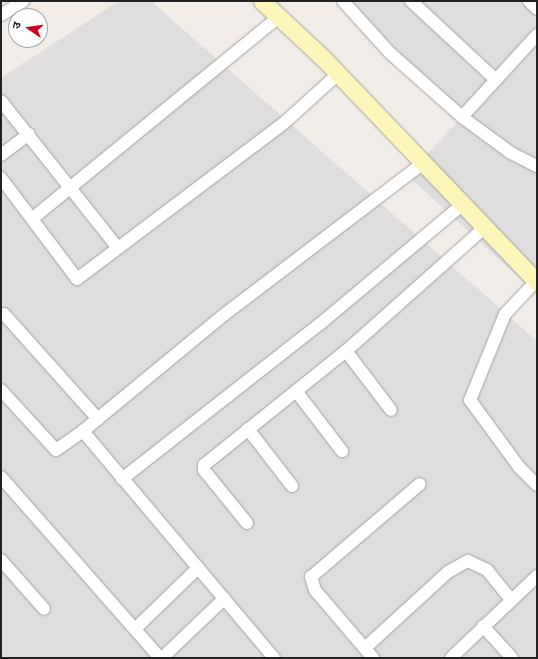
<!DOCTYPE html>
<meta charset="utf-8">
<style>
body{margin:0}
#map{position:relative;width:538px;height:659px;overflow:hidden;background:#f1ece7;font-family:"Roboto Condensed","Noto Sans Devanagari",sans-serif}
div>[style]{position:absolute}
.residential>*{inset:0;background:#dfddde}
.roads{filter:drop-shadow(0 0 1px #a5a5a5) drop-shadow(0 0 1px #a5a5a5)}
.street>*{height:12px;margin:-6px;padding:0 6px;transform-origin:6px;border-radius:6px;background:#fff}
.secondary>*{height:17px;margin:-8.5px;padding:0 8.5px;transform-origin:8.5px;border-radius:8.5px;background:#fcf5ba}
span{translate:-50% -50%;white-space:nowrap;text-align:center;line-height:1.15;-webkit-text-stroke:3.5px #fff;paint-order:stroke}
.frame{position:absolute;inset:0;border:2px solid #212121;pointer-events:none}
.north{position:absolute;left:8px;top:8px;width:40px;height:40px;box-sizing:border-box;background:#fff;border:1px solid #a6a6a6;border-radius:50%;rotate:283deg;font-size:11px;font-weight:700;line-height:16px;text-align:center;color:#212121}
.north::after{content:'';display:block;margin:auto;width:14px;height:18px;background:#d10021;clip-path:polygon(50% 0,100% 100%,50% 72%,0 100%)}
</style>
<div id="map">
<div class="residential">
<i style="clip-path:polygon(119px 1px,151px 1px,537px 341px,537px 658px,1px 658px,1px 78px)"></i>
<i style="clip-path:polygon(344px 1px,537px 1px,537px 294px,407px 175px,462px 117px)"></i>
</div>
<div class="roads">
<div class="street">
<i style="left:343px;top:1px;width:70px;rotate:47.9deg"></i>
<i style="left:390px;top:53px;width:96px;rotate:41.6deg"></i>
<i style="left:462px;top:117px;width:61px;rotate:36.3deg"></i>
<i style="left:511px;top:153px;width:29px;rotate:27deg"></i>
<i style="left:411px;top:1px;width:116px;rotate:42.9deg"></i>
<i style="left:529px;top:1px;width:11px;rotate:45deg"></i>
<i style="left:1px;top:15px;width:26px;rotate:-32deg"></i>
<i style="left:1px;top:101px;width:188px;rotate:51.5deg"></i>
<i style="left:462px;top:117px;width:111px;rotate:-47.6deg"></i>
<i style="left:1px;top:155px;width:35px;rotate:-37deg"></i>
<i style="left:1px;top:178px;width:126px;rotate:53deg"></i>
<i style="left:77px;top:279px;width:259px;rotate:-37deg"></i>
<i style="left:284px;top:123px;width:73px;rotate:-42.2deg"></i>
<i style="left:33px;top:218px;width:318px;rotate:-39.3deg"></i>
<i style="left:536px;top:281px;width:45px;rotate:133.2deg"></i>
<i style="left:505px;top:314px;width:93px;rotate:112.1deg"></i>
<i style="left:470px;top:400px;width:83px;rotate:53.8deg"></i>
<i style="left:519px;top:467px;width:25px;rotate:45deg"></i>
<i style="left:4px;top:314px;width:141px;rotate:48.2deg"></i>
<i style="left:346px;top:351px;width:74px;rotate:52.7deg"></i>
<i style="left:1px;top:390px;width:81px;rotate:47.5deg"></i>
<i style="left:56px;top:450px;width:33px;rotate:-35deg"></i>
<i style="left:296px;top:391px;width:76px;rotate:52.5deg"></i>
<i style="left:248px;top:429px;width:72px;rotate:52.3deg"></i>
<i style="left:1px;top:477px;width:241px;rotate:48.7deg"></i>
<i style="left:122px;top:479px;width:251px;rotate:-38.1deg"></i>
<i style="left:320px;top:324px;width:185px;rotate:-40deg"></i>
<i style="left:247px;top:523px;width:68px;rotate:-129.1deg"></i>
<i style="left:204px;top:470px;width:5px;rotate:-90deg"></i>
<i style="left:204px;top:465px;width:182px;rotate:-38.8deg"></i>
<i style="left:346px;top:351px;width:185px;rotate:-41.7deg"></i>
<i style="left:1px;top:560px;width:65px;rotate:48.7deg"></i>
<i style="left:483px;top:626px;width:43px;rotate:47.8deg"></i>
<i style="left:135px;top:629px;width:88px;rotate:-44.1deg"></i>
<i style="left:365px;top:648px;width:113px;rotate:-42.5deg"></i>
<i style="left:448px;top:572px;width:23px;rotate:-29deg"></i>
<i style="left:468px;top:561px;width:21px;rotate:25deg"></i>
<i style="left:487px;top:570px;width:38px;rotate:51deg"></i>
<i style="left:162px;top:658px;width:86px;rotate:-43.6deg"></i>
<i style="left:274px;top:658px;width:297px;rotate:-130.1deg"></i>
<i style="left:83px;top:431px;width:184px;rotate:-39.5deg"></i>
<i style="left:225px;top:314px;width:249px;rotate:-37.3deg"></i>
<i style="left:373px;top:658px;width:89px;rotate:-130.5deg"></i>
<i style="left:315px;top:590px;width:14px;rotate:-107deg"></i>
<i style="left:311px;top:577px;width:143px;rotate:-40.5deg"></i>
<i style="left:451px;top:658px;width:119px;rotate:-43.6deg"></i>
</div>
<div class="secondary">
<i style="left:262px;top:1px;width:83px;rotate:43.1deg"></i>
<i style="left:323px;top:58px;width:310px;rotate:46.3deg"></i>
</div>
</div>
<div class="frame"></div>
<div class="north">उ</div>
</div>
